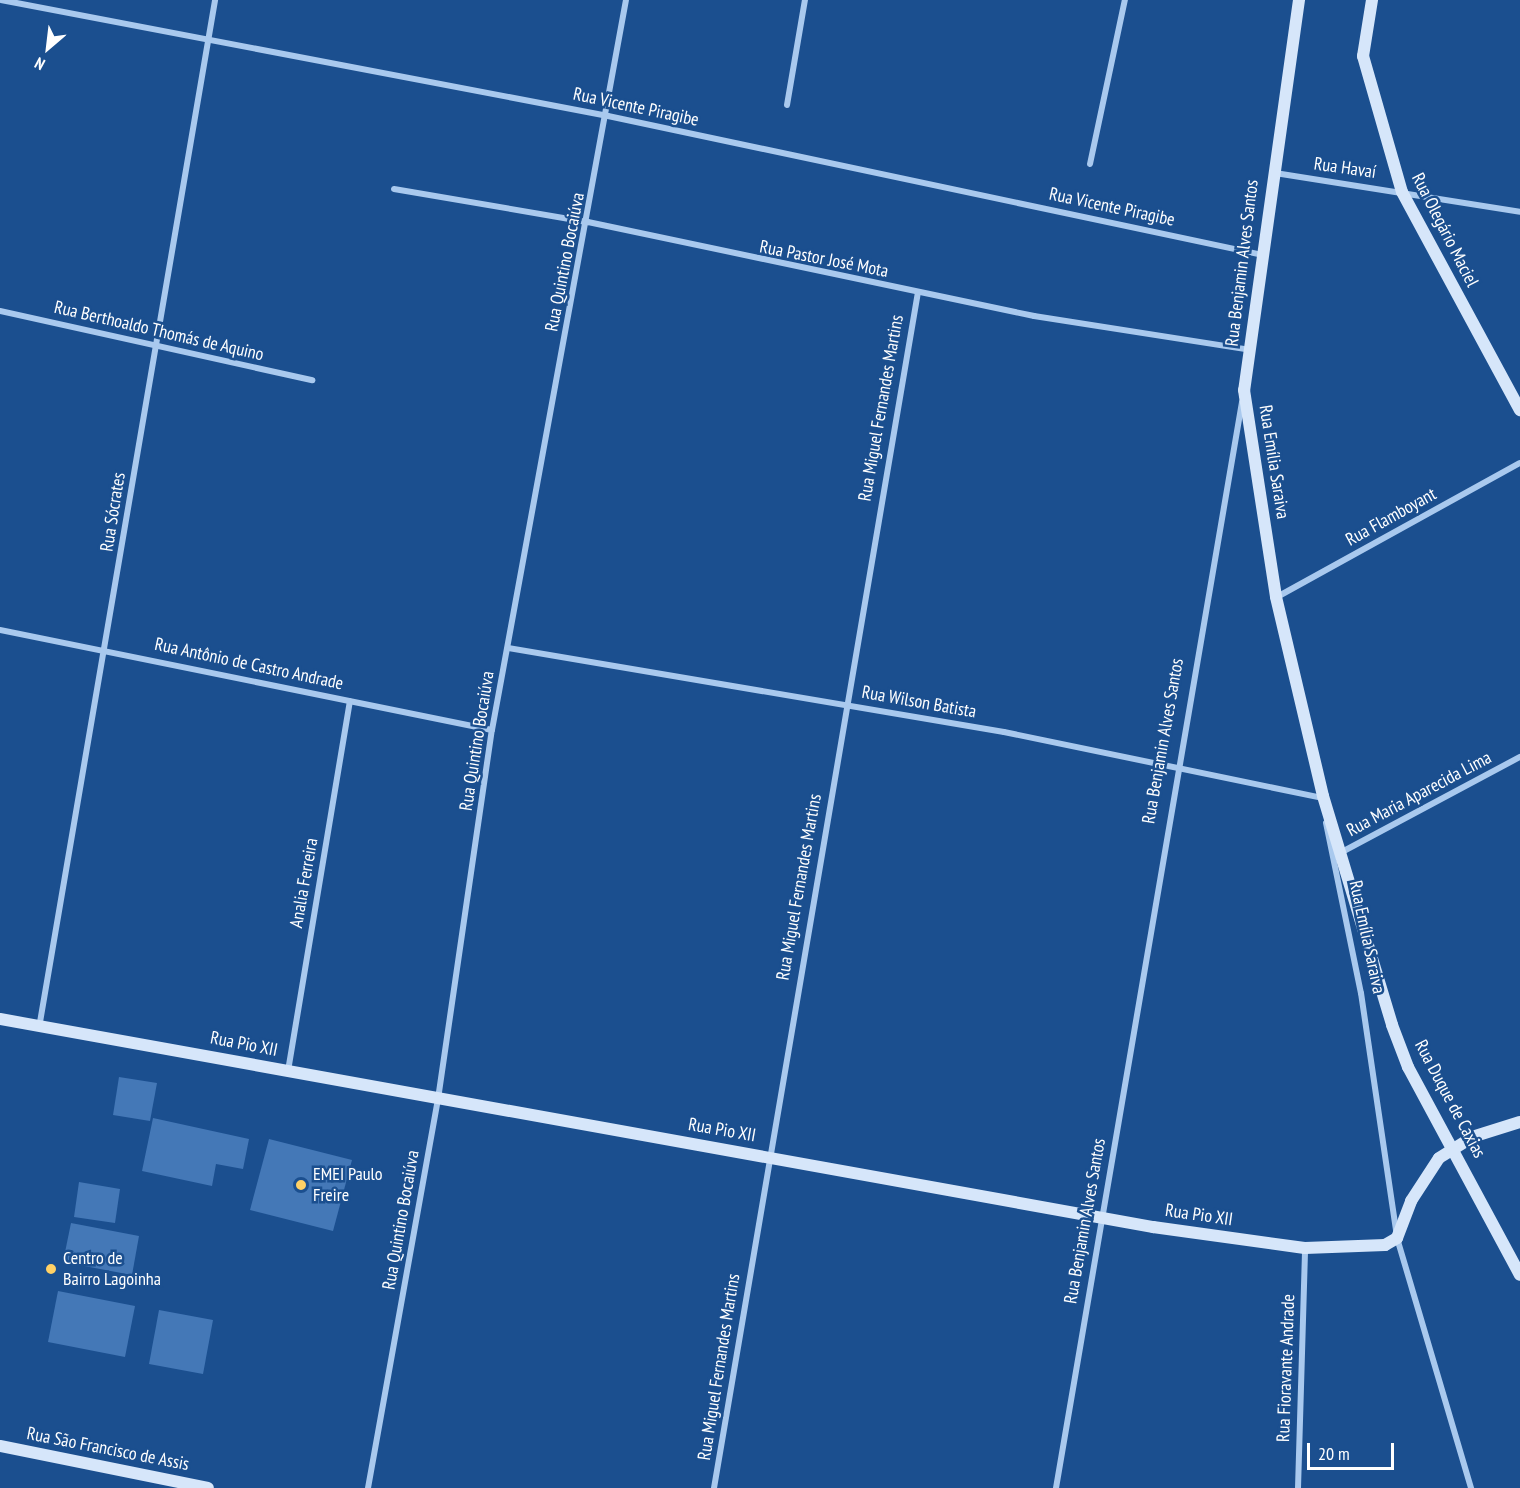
<!DOCTYPE html>
<meta charset="utf-8">
<style>
body{margin:0}
#map{position:relative;width:1520px;height:1488px;overflow:hidden;background:#1b4f8f;font-family:"PT Sans Narrow",sans-serif}
div>[style]{position:absolute}
.building>*{inset:0;background:#4478b7}
.street>*{height:6px;margin:-3px;padding:0 3px;transform-origin:3px;border-radius:3px;background:#a9c9ee}
.secondary>*{height:12px;margin:-6px;padding:0 6px;transform-origin:6px;border-radius:6px;background:#d6e6fa}
.dots>*{width:16px;height:16px;translate:-50% -50%;box-sizing:border-box;border:3px solid #1b4f8f;border-radius:50%}
span{translate:-50% -50%;white-space:nowrap;text-align:center;line-height:1.15;-webkit-text-stroke:5px #1b4f8f;paint-order:stroke}
.street-label{font-size:18px;color:#fff}
.poi-label{font-size:18px;color:#fff}
.left{translate:0 -50%;text-align:left}
.north{position:absolute;left:18px;top:18px;width:60px;height:60px;-webkit-text-stroke:4px #1b4f8f;paint-order:stroke;rotate:208deg;font-size:16px;font-weight:700;line-height:24px;text-align:center;color:#fff}
.north::after{content:'';display:block;margin:auto;width:21px;height:27px;background:#fff;clip-path:polygon(50% 0,100% 100%,50% 72%,0 100%)}
.scale{position:absolute;left:1307px;top:1443px;width:87px;height:27px;box-sizing:border-box;border:3px solid #fff;border-top:0;padding-left:8px;font-size:18px;line-height:21px;white-space:nowrap;color:#fff;-webkit-text-stroke:4px #1b4f8f;paint-order:stroke}
</style>
<div id="map">
<div class="building">
<i style="clip-path:polygon(119px 1077px,157px 1083px,150px 1121px,113px 1115px)"></i>
<i style="clip-path:polygon(153px 1118px,249px 1139px,243px 1169px,216px 1164px,212px 1186px,142px 1171px)"></i>
<i style="clip-path:polygon(269px 1139px,352px 1160px,333px 1231px,250px 1210px)"></i>
<i style="clip-path:polygon(79px 1182px,120px 1189px,115px 1223px,74px 1217px)"></i>
<i style="clip-path:polygon(71px 1223px,139px 1236px,132px 1275px,63px 1262px)"></i>
<i style="clip-path:polygon(58px 1291px,135px 1306px,125px 1357px,48px 1342px)"></i>
<i style="clip-path:polygon(159px 1310px,213px 1320px,203px 1374px,149px 1364px)"></i>
</div>
<div class="street">
<i style="left:1px;top:0;width:618px;rotate:10.82deg"></i>
<i style="left:608px;top:116px;width:670px;rotate:11.98deg"></i>
<i style="left:787px;top:105px;width:107px;rotate:-80.3deg"></i>
<i style="left:1090px;top:164px;width:168px;rotate:-78deg"></i>
<i style="left:1275px;top:173px;width:248px;rotate:9deg"></i>
<i style="left:394px;top:189px;width:197px;rotate:9.7deg"></i>
<i style="left:588px;top:222px;width:456px;rotate:11.9deg"></i>
<i style="left:1034px;top:316px;width:219px;rotate:8.9deg"></i>
<i style="left:0;top:311px;width:320px;rotate:12.5deg"></i>
<i style="left:1277px;top:597px;width:277px;rotate:-28.9deg"></i>
<i style="left:0;top:630px;width:502px;rotate:11.49deg"></i>
<i style="left:508px;top:648px;width:503px;rotate:9.61deg"></i>
<i style="left:1004px;top:732px;width:326px;rotate:11.7deg"></i>
<i style="left:1326px;top:823px;width:174px;rotate:78.4deg"></i>
<i style="left:1361px;top:993px;width:248px;rotate:81.6deg"></i>
<i style="left:1397px;top:1238px;width:261px;rotate:73.5deg"></i>
<i style="left:1340px;top:853px;width:204px;rotate:-28.1deg"></i>
<i style="left:39px;top:1028px;width:1043px;rotate:-80.28deg"></i>
<i style="left:288px;top:1071px;width:375px;rotate:-80.5deg"></i>
<i style="left:368px;top:1488px;width:395px;rotate:-79.8deg"></i>
<i style="left:438px;top:1099px;width:373px;rotate:-81.7deg"></i>
<i style="left:492px;top:730px;width:742px;rotate:-79.6deg"></i>
<i style="left:714px;top:1488px;width:1213px;rotate:-80.32deg"></i>
<i style="left:1056px;top:1488px;width:1102px;rotate:-80.28deg"></i>
<i style="left:1298px;top:1488px;width:240px;rotate:-88.3deg"></i>
</div>
<div class="secondary">
<i style="left:1299px;top:0;width:394px;rotate:98deg"></i>
<i style="left:1244px;top:390px;width:209px;rotate:81.2deg"></i>
<i style="left:1276px;top:597px;width:204px;rotate:76.7deg"></i>
<i style="left:1323px;top:796px;width:239px;rotate:73.2deg"></i>
<i style="left:1392px;top:1025px;width:45px;rotate:69.1deg"></i>
<i style="left:1408px;top:1067px;width:236px;rotate:61.7deg"></i>
<i style="left:1372px;top:0;width:57px;rotate:99.1deg"></i>
<i style="left:1363px;top:56px;width:141px;rotate:74deg"></i>
<i style="left:1402px;top:192px;width:248px;rotate:61.6deg"></i>
<i style="left:0;top:1019px;width:1172px;rotate:10.23deg"></i>
<i style="left:1153px;top:1227px;width:153px;rotate:7.9deg"></i>
<i style="left:1305px;top:1248px;width:80px;rotate:-2.1deg"></i>
<i style="left:1385px;top:1245px;width:14px;rotate:-30deg"></i>
<i style="left:1397px;top:1238px;width:40px;rotate:-69deg"></i>
<i style="left:1411px;top:1201px;width:51px;rotate:-56.9deg"></i>
<i style="left:1439px;top:1158px;width:39px;rotate:-32deg"></i>
<i style="left:1472px;top:1137px;width:50px;rotate:-17.4deg"></i>
<i style="left:0;top:1446px;width:212px;rotate:11.4deg"></i>
</div>
<div class="dots">
<i style="left:301px;top:1185px;background:#ffd166"></i>
<i style="left:51px;top:1269px;background:#ffd166"></i>
</div>
<div class="street-label">
<span style="left:636px;top:107px;rotate:12deg">Rua Vicente Piragibe</span>
<span style="left:1345px;top:168px;rotate:8deg">Rua Havaí</span>
<span style="left:1112px;top:207px;rotate:12deg">Rua Vicente Piragibe</span>
<span style="left:1445px;top:230px;rotate:63deg">Rua Olegário Maciel</span>
<span style="left:824px;top:259px;rotate:11deg">Rua Pastor José Mota</span>
<span style="left:565px;top:262px;rotate:-79deg">Rua Quintino Bocaiúva</span>
<span style="left:1242px;top:263px;rotate:-83deg">Rua Benjamin Alves Santos</span>
<span style="left:159px;top:331px;rotate:13deg">Rua Berthoaldo Thomás de Aquino</span>
<span style="left:881px;top:408px;rotate:-80deg">Rua Miguel Fernandes Martins</span>
<span style="left:1274px;top:462px;rotate:81deg">Rua Emília Saraiva</span>
<span style="left:113px;top:512px;rotate:-81deg">Rua Sócrates</span>
<span style="left:1391px;top:517px;rotate:-29deg">Rua Flamboyant</span>
<span style="left:249px;top:664px;rotate:12deg">Rua Antônio de Castro Andrade</span>
<span style="left:919px;top:702px;rotate:10deg">Rua Wilson Batista</span>
<span style="left:477px;top:741px;rotate:-81deg">Rua Quintino Bocaiúva</span>
<span style="left:1163px;top:741px;rotate:-80deg">Rua Benjamin Alves Santos</span>
<span style="left:1419px;top:794px;rotate:-28deg">Rua Maria Aparecida Lima</span>
<span style="left:304px;top:883px;rotate:-80deg">Analia Ferreira</span>
<span style="left:799px;top:887px;rotate:-80deg">Rua Miguel Fernandes Martins</span>
<span style="left:1367px;top:937px;rotate:78deg">Rua Emília Saraiva</span>
<span style="left:244px;top:1044px;rotate:11deg">Rua Pio XII</span>
<span style="left:1450px;top:1099px;rotate:62deg">Rua Duque de Caxias</span>
<span style="left:722px;top:1130px;rotate:10deg">Rua Pio XII</span>
<span style="left:1199px;top:1215px;rotate:8deg">Rua Pio XII</span>
<span style="left:401px;top:1220px;rotate:-80deg">Rua Quintino Bocaiúva</span>
<span style="left:1085px;top:1221px;rotate:-80deg">Rua Benjamin Alves Santos</span>
<span style="left:719px;top:1367px;rotate:-81deg">Rua Miguel Fernandes Martins</span>
<span style="left:1286px;top:1368px;rotate:-88deg">Rua Fioravante Andrade</span>
<span style="left:108px;top:1449px;rotate:11deg">Rua São Francisco de Assis</span>
</div>
<div class="poi-label">
<span class="left" style="left:313px;top:1185px">EMEI Paulo<br>Freire</span>
<span class="left" style="left:63px;top:1269px">Centro de<br>Bairro Lagoinha</span>
</div>
<div class="north">N</div>
<div class="scale">20 m</div>
</div>
